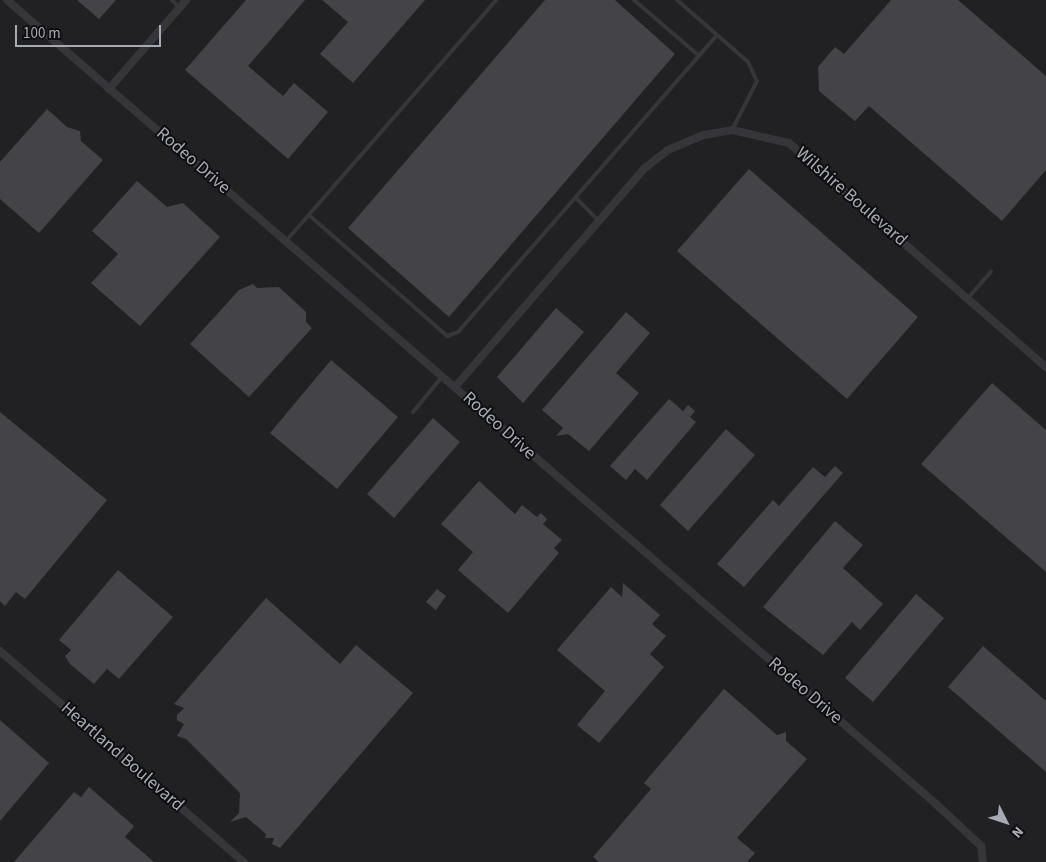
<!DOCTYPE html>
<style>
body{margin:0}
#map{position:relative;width:1046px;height:862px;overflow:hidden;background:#141416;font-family:"Source Sans 3",sans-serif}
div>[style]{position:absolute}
.built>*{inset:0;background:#212022}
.building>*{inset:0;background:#444448}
.service>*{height:4px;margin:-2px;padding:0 2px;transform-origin:2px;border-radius:2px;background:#36363a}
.minor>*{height:8px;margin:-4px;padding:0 4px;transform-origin:4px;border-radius:4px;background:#36363a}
span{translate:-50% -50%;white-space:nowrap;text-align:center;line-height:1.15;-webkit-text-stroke:4px #0f0f11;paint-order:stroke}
.street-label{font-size:18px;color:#a7aab4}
.north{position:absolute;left:981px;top:797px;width:50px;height:50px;-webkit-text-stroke:4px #0f0f11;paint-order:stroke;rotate:131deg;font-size:14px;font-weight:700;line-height:20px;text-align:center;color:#a7aab4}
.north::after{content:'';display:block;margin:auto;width:18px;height:22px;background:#a7aab4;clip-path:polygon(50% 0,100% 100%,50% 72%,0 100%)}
.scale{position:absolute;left:15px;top:25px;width:146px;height:22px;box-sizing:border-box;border:2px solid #a7aab4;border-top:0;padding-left:6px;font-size:15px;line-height:18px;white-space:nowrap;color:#a7aab4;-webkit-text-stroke:4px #0f0f11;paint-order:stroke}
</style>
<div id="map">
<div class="built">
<i style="clip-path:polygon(0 0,1046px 0,1046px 862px,0 862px)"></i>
</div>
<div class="building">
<i style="clip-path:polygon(77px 0,116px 0,99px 19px)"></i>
<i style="clip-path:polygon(246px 0,305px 0,248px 66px,283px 96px,294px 83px,328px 112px,288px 159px,185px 70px)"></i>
<i style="clip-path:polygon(322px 0,425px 0,353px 83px,320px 54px,348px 22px)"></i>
<i style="clip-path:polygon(545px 0,615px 0,675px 54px,449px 317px,348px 228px)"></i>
<i style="clip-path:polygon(891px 0,958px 0,1046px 76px,1046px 170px,1002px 221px,869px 106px,855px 121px,819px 91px,818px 67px,835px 47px,844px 54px)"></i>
<i style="clip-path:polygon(47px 109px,67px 127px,80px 131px,81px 141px,103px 160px,39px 233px,0 199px,0 162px)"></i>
<i style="clip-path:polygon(749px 169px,918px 317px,847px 399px,677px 251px)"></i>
<i style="clip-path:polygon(137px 181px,167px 207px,183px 203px,220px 237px,140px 326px,91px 283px,118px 254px,92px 231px)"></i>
<i style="clip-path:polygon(253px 284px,257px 288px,279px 287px,306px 312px,306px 322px,312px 328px,249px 397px,190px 344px,239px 290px)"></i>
<i style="clip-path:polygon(556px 308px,584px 332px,523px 403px,497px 377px)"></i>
<i style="clip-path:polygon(626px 312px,650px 333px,616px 373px,639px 393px,589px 451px,568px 434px,556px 436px,563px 428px,542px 410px)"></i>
<i style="clip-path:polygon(331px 360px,398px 417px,337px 489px,270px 433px)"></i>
<i style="clip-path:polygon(992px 383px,1046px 430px,1046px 572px,921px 464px)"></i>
<i style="clip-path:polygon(669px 399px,683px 411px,688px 405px,695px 411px,690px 417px,696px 422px,647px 480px,635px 469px,626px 480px,610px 466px)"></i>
<i style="clip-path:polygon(0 412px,107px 500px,25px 599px,16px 592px,5px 606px,0 601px)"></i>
<i style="clip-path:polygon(433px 418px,460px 442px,394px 518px,367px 494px)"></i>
<i style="clip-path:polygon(726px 429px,755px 455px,688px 531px,660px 505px)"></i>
<i style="clip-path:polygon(835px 466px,843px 473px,744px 587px,717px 564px,773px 500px,779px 506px,813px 467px,825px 477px)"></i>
<i style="clip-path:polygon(479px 481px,515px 514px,522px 505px,537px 517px,541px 513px,547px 519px,543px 524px,562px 540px,554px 548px,559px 553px,508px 613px,458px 570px,473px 552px,441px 524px)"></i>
<i style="clip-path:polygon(835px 521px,863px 545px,843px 568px,883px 604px,860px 630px,852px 622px,823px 655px,763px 607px)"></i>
<i style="clip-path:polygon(118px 570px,173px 617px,119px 679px,107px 669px,94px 684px,70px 664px,65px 656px,71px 650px,59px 640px)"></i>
<i style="clip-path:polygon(623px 583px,660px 615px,652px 624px,666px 636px,650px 654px,664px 667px,599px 743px,577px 725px,605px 691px,557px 650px,611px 587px,622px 597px)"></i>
<i style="clip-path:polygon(437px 589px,446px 596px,436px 610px,426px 602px)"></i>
<i style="clip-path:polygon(916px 594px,944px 618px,873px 702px,845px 678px)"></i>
<i style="clip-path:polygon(266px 598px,340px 664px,356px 645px,413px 693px,280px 848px,272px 844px,274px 838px,265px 838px,266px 834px,246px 817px,230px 822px,239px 813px,240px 793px,186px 739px,177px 736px,184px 724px,177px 720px,177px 715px,184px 708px,174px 704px)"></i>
<i style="clip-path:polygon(983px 646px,1046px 701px,1046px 772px,948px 687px)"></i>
<i style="clip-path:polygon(724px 689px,777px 735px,786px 732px,786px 741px,807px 759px,737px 838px,755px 853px,747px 862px,599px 862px,593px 857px,651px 789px,644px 783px)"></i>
<i style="clip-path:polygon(0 720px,49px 763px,0 821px)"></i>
<i style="clip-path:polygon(89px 787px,134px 826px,125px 837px,154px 862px,14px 862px,74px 792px,81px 797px)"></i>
</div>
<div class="service">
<i style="left:172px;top:0;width:10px;rotate:45deg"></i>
<i style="left:634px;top:0;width:86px;rotate:40.7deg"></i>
<i style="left:677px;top:0;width:94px;rotate:41.1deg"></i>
<i style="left:748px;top:62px;width:21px;rotate:65deg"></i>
<i style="left:757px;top:81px;width:55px;rotate:117deg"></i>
<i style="left:576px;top:198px;width:33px;rotate:45deg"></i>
<i style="left:309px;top:215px;width:184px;rotate:41.2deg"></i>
<i style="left:447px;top:336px;width:12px;rotate:-20deg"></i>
<i style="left:458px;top:332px;width:394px;rotate:-48.9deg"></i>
<i style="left:286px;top:241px;width:320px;rotate:-48.9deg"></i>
<i style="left:968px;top:298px;width:35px;rotate:-49deg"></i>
<i style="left:413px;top:412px;width:45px;rotate:-50.4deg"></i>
</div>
<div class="minor">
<i style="left:7px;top:0;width:1229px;rotate:40.87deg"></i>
<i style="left:936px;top:804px;width:62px;rotate:43deg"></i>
<i style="left:981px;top:846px;width:16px;rotate:83deg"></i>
<i style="left:109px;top:89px;width:118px;rotate:-49.1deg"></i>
<i style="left:455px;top:387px;width:290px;rotate:-49.1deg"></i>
<i style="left:645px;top:168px;width:29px;rotate:-38deg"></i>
<i style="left:668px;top:150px;width:39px;rotate:-23deg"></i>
<i style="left:704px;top:135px;width:28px;rotate:-10deg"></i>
<i style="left:732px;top:130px;width:58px;rotate:12.8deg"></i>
<i style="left:789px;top:143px;width:341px;rotate:41.1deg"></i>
<i style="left:0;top:651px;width:323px;rotate:40.9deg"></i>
</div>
<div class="street-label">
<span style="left:193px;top:161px;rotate:41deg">Rodeo Drive</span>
<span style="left:851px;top:197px;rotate:41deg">Wilshire Boulevard</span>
<span style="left:499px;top:426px;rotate:42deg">Rodeo Drive</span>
<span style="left:805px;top:691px;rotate:41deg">Rodeo Drive</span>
<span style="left:122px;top:757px;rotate:41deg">Heartland Boulevard</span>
</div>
<div class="north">N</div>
<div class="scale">100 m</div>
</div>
